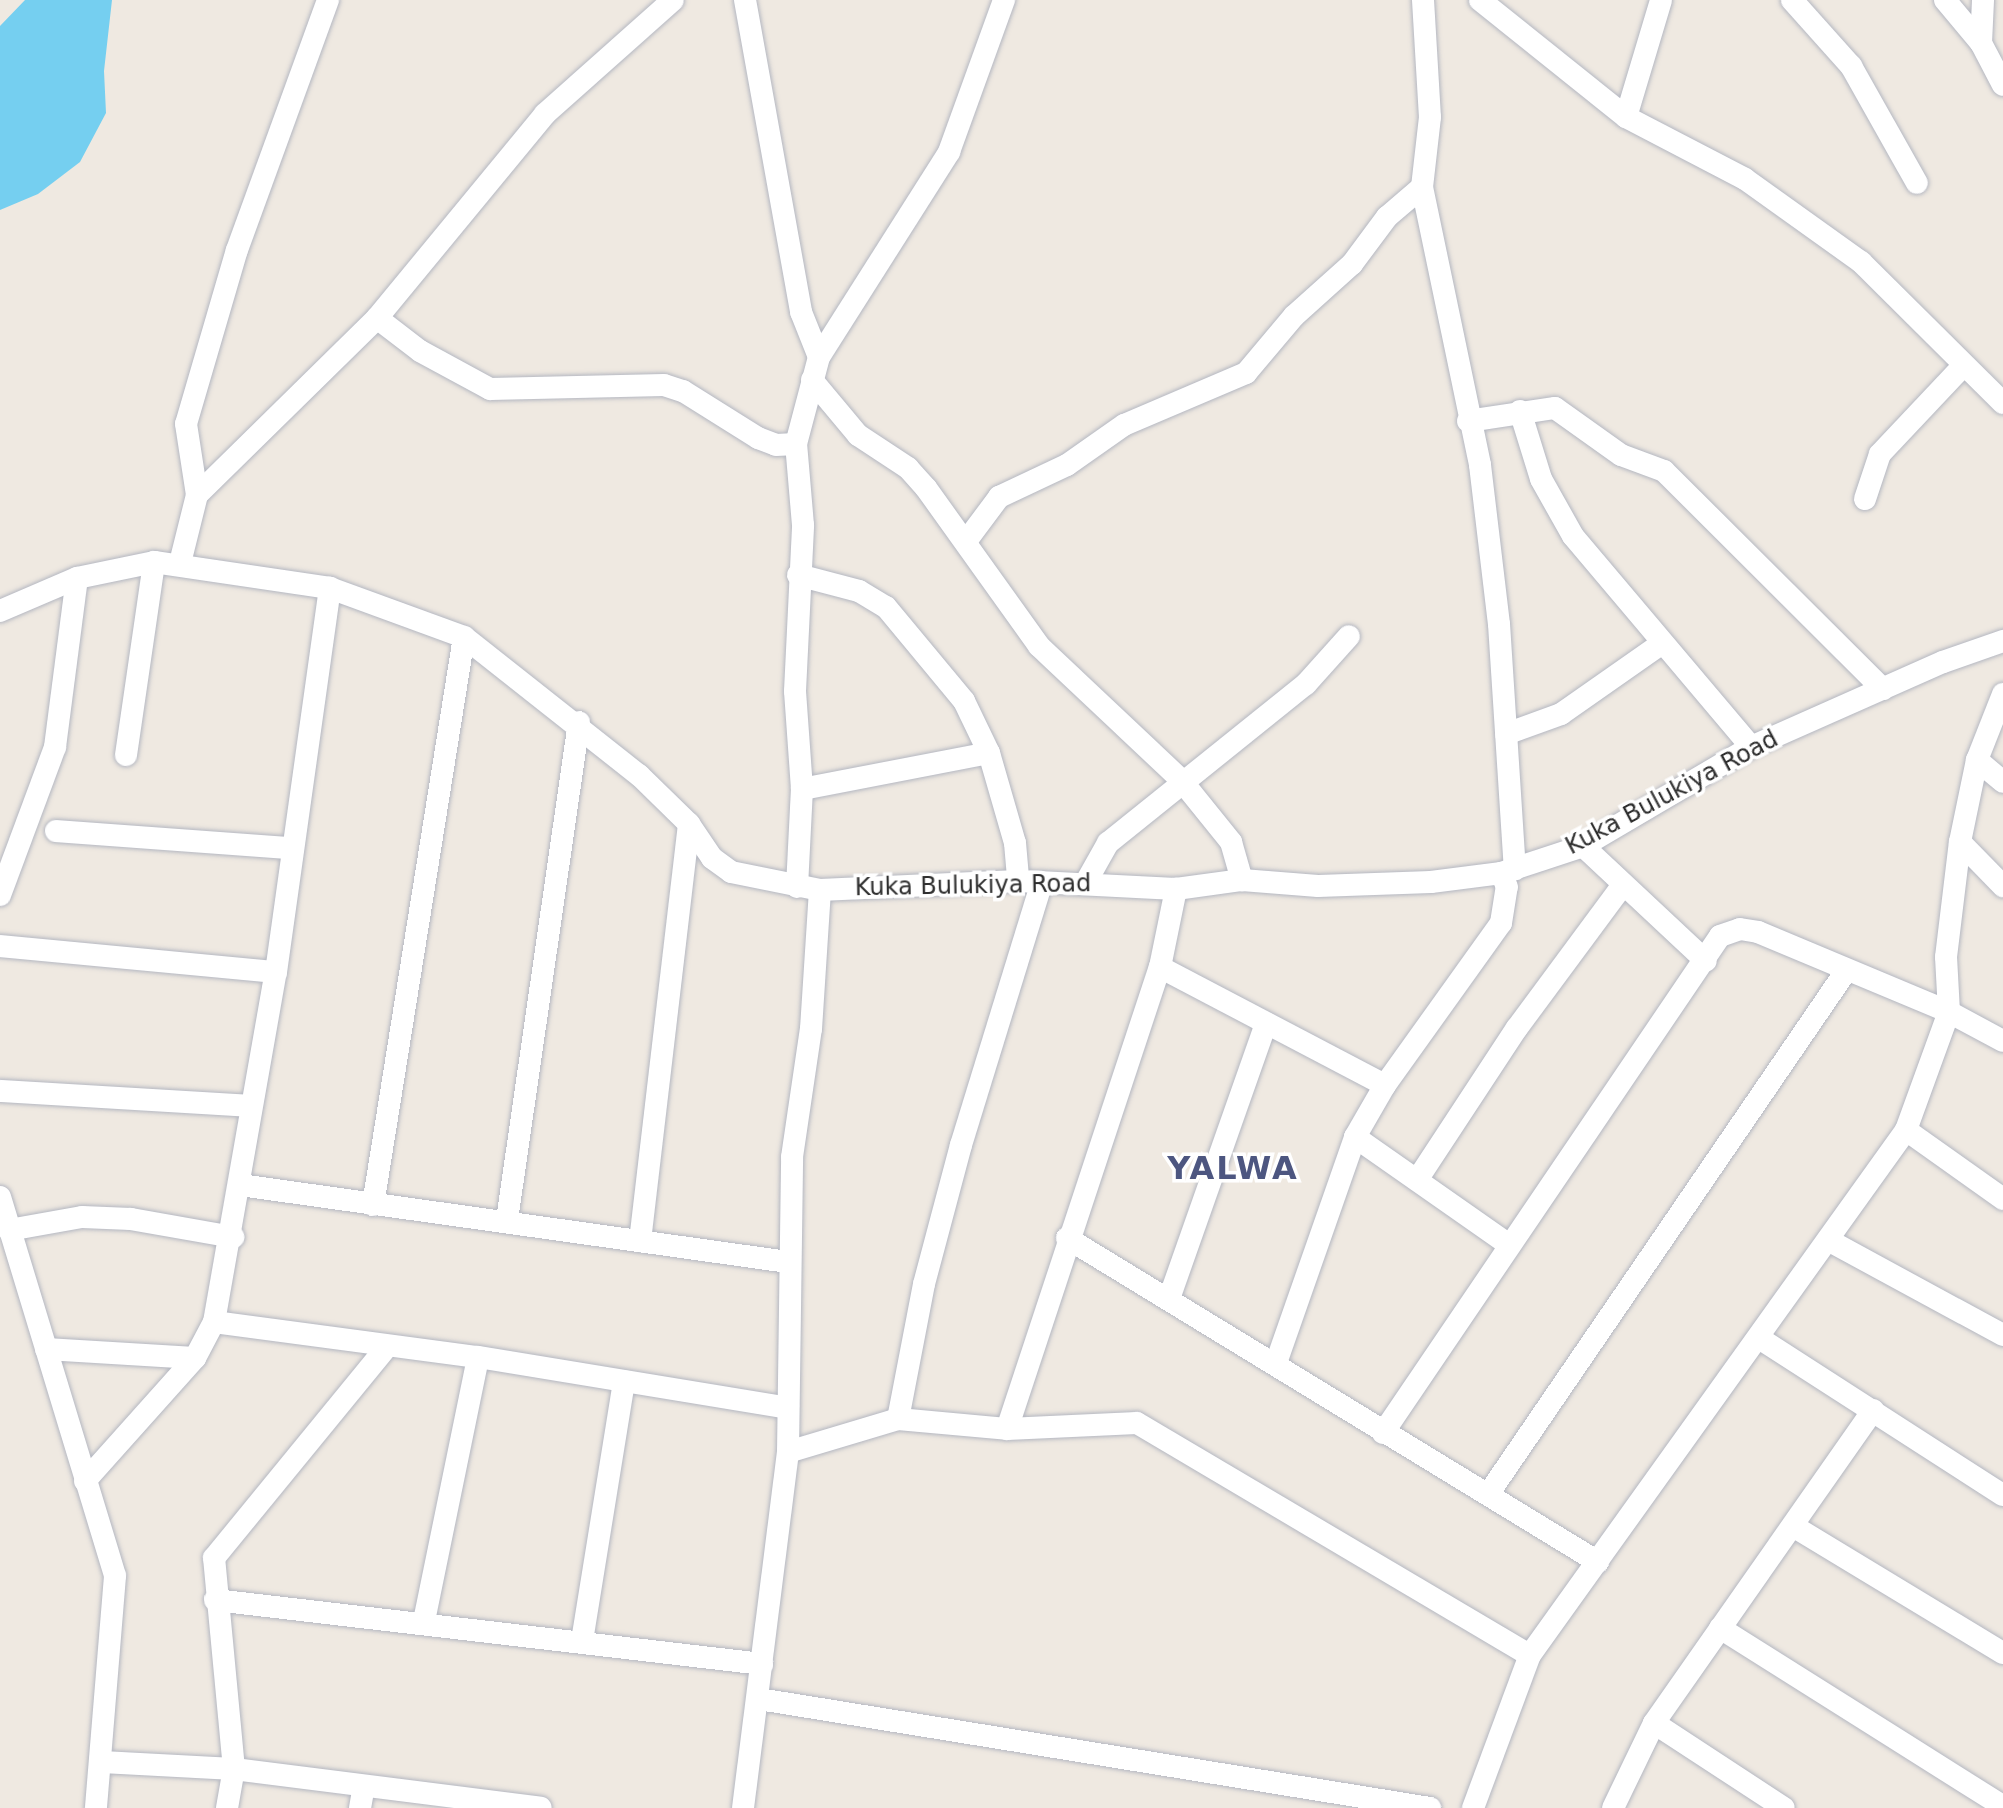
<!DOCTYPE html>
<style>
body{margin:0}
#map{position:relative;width:2003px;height:1808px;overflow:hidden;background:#efe9e1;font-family:"DejaVu Sans",sans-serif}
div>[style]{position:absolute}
.water>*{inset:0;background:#75cff0}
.roads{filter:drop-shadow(0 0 2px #b4b7c1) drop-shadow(0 0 2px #b4b7c1)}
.minor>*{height:22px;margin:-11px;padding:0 11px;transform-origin:11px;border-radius:11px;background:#fff}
span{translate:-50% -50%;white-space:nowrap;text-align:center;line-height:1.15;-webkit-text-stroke:7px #fff;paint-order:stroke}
.street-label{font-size:24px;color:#2e2e2e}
.district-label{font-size:32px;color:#4d5680;font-weight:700;letter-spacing:2px}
</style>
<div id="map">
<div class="water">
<i style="clip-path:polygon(25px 0,112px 0,104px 71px,106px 113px,80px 162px,38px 194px,0 210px,0 26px)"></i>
</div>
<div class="roads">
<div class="minor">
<i style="left:745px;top:0;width:317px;rotate:79.8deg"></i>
<i style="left:801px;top:312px;width:48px;rotate:68.2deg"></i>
<i style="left:1423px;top:0;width:117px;rotate:86.6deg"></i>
<i style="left:1430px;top:117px;width:70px;rotate:96.5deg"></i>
<i style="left:1422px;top:187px;width:284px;rotate:78.2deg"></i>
<i style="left:1480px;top:465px;width:160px;rotate:83.2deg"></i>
<i style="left:1499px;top:624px;width:246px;rotate:86.3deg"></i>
<i style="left:1480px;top:0;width:187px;rotate:38.7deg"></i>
<i style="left:1626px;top:117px;width:134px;rotate:27.5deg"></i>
<i style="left:1745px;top:179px;width:143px;rotate:35.6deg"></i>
<i style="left:1861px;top:262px;width:200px;rotate:44.8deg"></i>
<i style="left:1792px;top:0;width:89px;rotate:48.2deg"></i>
<i style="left:1851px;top:66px;width:134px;rotate:60.6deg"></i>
<i style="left:1945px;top:0;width:56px;rotate:50.1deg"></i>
<i style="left:1981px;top:43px;width:47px;rotate:62.4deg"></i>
<i style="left:1981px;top:43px;width:43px;rotate:-87.3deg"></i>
<i style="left:1626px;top:117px;width:122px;rotate:-73.3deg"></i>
<i style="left:377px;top:318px;width:54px;rotate:37.5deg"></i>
<i style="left:420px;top:351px;width:80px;rotate:28.5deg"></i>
<i style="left:490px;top:389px;width:174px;rotate:-1.3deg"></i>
<i style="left:664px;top:385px;width:20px;rotate:18deg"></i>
<i style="left:683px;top:391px;width:89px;rotate:32.1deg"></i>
<i style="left:758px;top:438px;width:19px;rotate:21deg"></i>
<i style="left:776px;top:445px;width:20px;rotate:-3deg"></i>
<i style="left:812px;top:380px;width:72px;rotate:50.1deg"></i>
<i style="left:858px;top:435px;width:60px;rotate:33.4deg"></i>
<i style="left:908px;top:468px;width:27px;rotate:48deg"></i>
<i style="left:926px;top:488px;width:194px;rotate:54.4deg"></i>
<i style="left:1039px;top:646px;width:195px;rotate:43.3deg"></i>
<i style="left:1181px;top:780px;width:80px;rotate:51.1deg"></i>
<i style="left:1231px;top:842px;width:40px;rotate:74deg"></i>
<i style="left:1520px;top:411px;width:71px;rotate:72.8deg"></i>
<i style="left:1541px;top:479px;width:65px;rotate:60.7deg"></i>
<i style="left:1573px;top:536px;width:276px;rotate:49.8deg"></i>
<i style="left:1468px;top:421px;width:88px;rotate:-8.5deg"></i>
<i style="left:1555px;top:408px;width:81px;rotate:35.5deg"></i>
<i style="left:1621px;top:455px;width:46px;rotate:20.4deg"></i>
<i style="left:1664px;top:471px;width:309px;rotate:44.9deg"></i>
<i style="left:197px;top:495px;width:72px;rotate:-98.8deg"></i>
<i style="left:186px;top:424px;width:181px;rotate:-73.7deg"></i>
<i style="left:237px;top:250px;width:266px;rotate:-70deg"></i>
<i style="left:1865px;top:499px;width:47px;rotate:-71.6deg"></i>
<i style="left:1880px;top:454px;width:121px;rotate:-46.7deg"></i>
<i style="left:967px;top:540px;width:54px;rotate:-53.3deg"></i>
<i style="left:999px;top:497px;width:75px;rotate:-25.2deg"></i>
<i style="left:1067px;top:465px;width:70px;rotate:-35.1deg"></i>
<i style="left:1124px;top:425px;width:133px;rotate:-23.1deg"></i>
<i style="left:1246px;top:373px;width:75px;rotate:-49.9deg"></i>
<i style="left:1294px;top:316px;width:78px;rotate:-41.9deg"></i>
<i style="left:1352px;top:264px;width:59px;rotate:-53.3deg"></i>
<i style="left:1387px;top:217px;width:46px;rotate:-40.6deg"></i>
<i style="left:180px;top:563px;width:70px;rotate:-76deg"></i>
<i style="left:197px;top:495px;width:252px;rotate:-44.5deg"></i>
<i style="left:377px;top:318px;width:264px;rotate:-50.5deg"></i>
<i style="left:545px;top:114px;width:171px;rotate:-41.7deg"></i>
<i style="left:798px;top:575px;width:63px;rotate:14.7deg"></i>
<i style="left:859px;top:591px;width:31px;rotate:31deg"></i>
<i style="left:886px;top:607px;width:122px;rotate:50.3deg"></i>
<i style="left:964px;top:701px;width:58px;rotate:64.3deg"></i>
<i style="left:989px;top:753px;width:94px;rotate:73.9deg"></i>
<i style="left:1015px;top:843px;width:38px;rotate:85deg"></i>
<i style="left:0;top:611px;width:84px;rotate:-23.2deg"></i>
<i style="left:77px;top:578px;width:79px;rotate:-11.7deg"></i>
<i style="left:154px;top:562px;width:178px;rotate:8.4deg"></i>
<i style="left:330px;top:588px;width:143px;rotate:20.1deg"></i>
<i style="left:464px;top:637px;width:223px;rotate:38.3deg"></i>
<i style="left:639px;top:775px;width:70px;rotate:44.4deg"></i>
<i style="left:689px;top:824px;width:41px;rotate:55.9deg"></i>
<i style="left:712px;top:858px;width:24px;rotate:36deg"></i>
<i style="left:731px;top:872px;width:91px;rotate:11.4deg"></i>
<i style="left:820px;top:890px;width:198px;rotate:-2.6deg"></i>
<i style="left:1018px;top:881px;width:158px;rotate:2.9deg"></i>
<i style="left:1176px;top:889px;width:67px;rotate:-7.8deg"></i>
<i style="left:1242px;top:880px;width:76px;rotate:4.5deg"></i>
<i style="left:1318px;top:886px;width:113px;rotate:-2deg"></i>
<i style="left:1431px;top:882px;width:71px;rotate:-7.3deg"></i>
<i style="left:1501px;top:873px;width:86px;rotate:-18.2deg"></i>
<i style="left:1583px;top:846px;width:195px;rotate:-30.5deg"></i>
<i style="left:1751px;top:747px;width:210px;rotate:-23.9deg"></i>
<i style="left:1943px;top:662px;width:64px;rotate:-19.3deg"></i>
<i style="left:1506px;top:734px;width:59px;rotate:-20deg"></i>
<i style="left:1561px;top:714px;width:122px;rotate:-35deg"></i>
<i style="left:126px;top:755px;width:195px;rotate:-81.7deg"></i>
<i style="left:1977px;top:760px;width:34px;rotate:40deg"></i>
<i style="left:802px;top:789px;width:190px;rotate:-10.9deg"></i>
<i style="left:56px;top:831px;width:235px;rotate:4.2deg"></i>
<i style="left:1960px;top:842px;width:62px;rotate:45.7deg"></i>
<i style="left:1583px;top:846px;width:168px;rotate:43.1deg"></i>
<i style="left:1086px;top:882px;width:45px;rotate:-60.6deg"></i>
<i style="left:1108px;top:843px;width:254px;rotate:-38.8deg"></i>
<i style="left:1306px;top:684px;width:64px;rotate:-48.1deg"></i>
<i style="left:797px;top:887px;width:98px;rotate:-87.1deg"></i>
<i style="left:802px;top:789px;width:98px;rotate:-94.1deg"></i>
<i style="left:795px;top:691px;width:166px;rotate:-87.2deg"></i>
<i style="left:803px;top:525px;width:81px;rotate:-94.9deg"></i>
<i style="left:796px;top:444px;width:90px;rotate:-75.2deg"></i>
<i style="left:819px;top:357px;width:243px;rotate:-57.6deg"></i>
<i style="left:949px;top:152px;width:162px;rotate:-70.1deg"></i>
<i style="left:0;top:895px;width:158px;rotate:-69.6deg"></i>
<i style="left:55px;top:747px;width:170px;rotate:-82.6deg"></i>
<i style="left:0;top:946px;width:277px;rotate:5.4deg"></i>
<i style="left:1160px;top:967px;width:254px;rotate:27.7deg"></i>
<i style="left:0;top:1091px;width:250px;rotate:3.4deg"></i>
<i style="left:1906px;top:1130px;width:119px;rotate:35.4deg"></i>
<i style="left:1355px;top:1137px;width:187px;rotate:35deg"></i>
<i style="left:1417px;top:1180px;width:182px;rotate:-56.7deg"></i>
<i style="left:1517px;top:1028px;width:177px;rotate:-53.5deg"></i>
<i style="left:240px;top:1185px;width:553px;rotate:8deg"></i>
<i style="left:0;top:1197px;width:396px;rotate:73.1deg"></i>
<i style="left:115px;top:1576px;width:233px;rotate:94.7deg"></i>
<i style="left:373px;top:1205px;width:575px;rotate:-80.9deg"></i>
<i style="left:507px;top:1220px;width:503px;rotate:-81.77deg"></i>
<i style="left:9px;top:1230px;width:74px;rotate:-10.1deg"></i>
<i style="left:82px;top:1217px;width:49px;rotate:2.3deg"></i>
<i style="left:131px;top:1219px;width:104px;rotate:10deg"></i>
<i style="left:1067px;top:1238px;width:622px;rotate:31.39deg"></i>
<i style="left:1828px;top:1240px;width:199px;rotate:28.5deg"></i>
<i style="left:640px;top:1241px;width:420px;rotate:-83.3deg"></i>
<i style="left:1170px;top:1296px;width:289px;rotate:-70.6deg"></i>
<i style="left:214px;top:1322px;width:266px;rotate:7.6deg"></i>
<i style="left:478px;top:1357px;width:314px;rotate:9.3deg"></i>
<i style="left:1759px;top:1338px;width:290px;rotate:32.8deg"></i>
<i style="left:46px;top:1349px;width:149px;rotate:3.5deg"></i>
<i style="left:1276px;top:1363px;width:239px;rotate:-70.7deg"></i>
<i style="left:1355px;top:1137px;width:60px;rotate:-60deg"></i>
<i style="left:1385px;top:1085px;width:199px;rotate:-54.4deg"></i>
<i style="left:1501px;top:923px;width:36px;rotate:-81deg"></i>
<i style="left:1507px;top:887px;width:15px;rotate:-113deg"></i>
<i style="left:898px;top:1419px;width:137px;rotate:-79.1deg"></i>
<i style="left:924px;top:1284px;width:144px;rotate:-75.1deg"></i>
<i style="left:961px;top:1145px;width:275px;rotate:-72.9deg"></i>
<i style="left:1007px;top:1429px;width:487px;rotate:-71.7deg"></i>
<i style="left:1160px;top:967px;width:80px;rotate:-78.4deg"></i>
<i style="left:1383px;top:1433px;width:600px;rotate:-55.86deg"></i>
<i style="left:1720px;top:936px;width:21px;rotate:-19deg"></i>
<i style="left:1740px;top:929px;width:18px;rotate:9deg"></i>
<i style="left:1758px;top:932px;width:207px;rotate:22.7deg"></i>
<i style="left:1949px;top:1012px;width:61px;rotate:28.2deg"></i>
<i style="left:788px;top:1452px;width:115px;rotate:-16.7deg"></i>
<i style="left:898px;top:1419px;width:109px;rotate:5.2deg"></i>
<i style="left:1007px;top:1429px;width:130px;rotate:-2.6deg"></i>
<i style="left:1137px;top:1423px;width:456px;rotate:30.6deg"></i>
<i style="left:85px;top:1481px;width:165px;rotate:-48.2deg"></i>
<i style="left:195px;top:1358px;width:41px;rotate:-62.2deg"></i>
<i style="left:214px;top:1322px;width:355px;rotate:-80deg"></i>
<i style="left:276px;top:972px;width:388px;rotate:-82deg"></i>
<i style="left:1489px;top:1493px;width:632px;rotate:-55.63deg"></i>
<i style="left:1793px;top:1526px;width:245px;rotate:31.2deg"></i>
<i style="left:215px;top:1600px;width:551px;rotate:6.67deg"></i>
<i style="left:424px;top:1621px;width:269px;rotate:-78.4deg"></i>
<i style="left:1720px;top:1628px;width:334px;rotate:32.2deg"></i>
<i style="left:582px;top:1641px;width:263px;rotate:-80.8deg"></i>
<i style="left:759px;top:1699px;width:680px;rotate:9.23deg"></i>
<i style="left:1654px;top:1723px;width:155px;rotate:33.2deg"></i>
<i style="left:102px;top:1762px;width:132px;rotate:3deg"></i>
<i style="left:234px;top:1769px;width:309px;rotate:7.2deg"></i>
<i style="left:227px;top:1808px;width:40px;rotate:-80deg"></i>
<i style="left:234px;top:1769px;width:212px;rotate:-95.4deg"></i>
<i style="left:214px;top:1558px;width:270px;rotate:-50.7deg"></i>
<i style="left:360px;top:1808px;width:22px;rotate:-80deg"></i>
<i style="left:743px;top:1808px;width:359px;rotate:-82.8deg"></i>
<i style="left:788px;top:1452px;width:295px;rotate:-89.2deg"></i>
<i style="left:792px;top:1157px;width:129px;rotate:-81.6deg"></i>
<i style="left:811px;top:1029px;width:139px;rotate:-86.3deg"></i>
<i style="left:1473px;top:1808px;width:163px;rotate:-69.6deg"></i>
<i style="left:1530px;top:1655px;width:646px;rotate:-54.39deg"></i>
<i style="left:1906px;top:1130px;width:126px;rotate:-70deg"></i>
<i style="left:1949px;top:1012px;width:55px;rotate:-93.1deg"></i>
<i style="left:1946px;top:957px;width:116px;rotate:-83.1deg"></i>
<i style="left:1960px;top:842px;width:84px;rotate:-78.3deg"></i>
<i style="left:1977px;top:760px;width:71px;rotate:-68.5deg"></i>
<i style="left:1613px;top:1808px;width:94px;rotate:-64.2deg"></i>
<i style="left:1654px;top:1723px;width:382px;rotate:-55deg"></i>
</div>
</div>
<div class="street-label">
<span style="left:1672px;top:793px;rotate:-28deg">Kuka Bulukiya Road</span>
<span style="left:973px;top:886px;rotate:-1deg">Kuka Bulukiya Road</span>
</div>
<div class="district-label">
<span style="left:1233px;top:1168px">YALWA</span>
</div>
</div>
